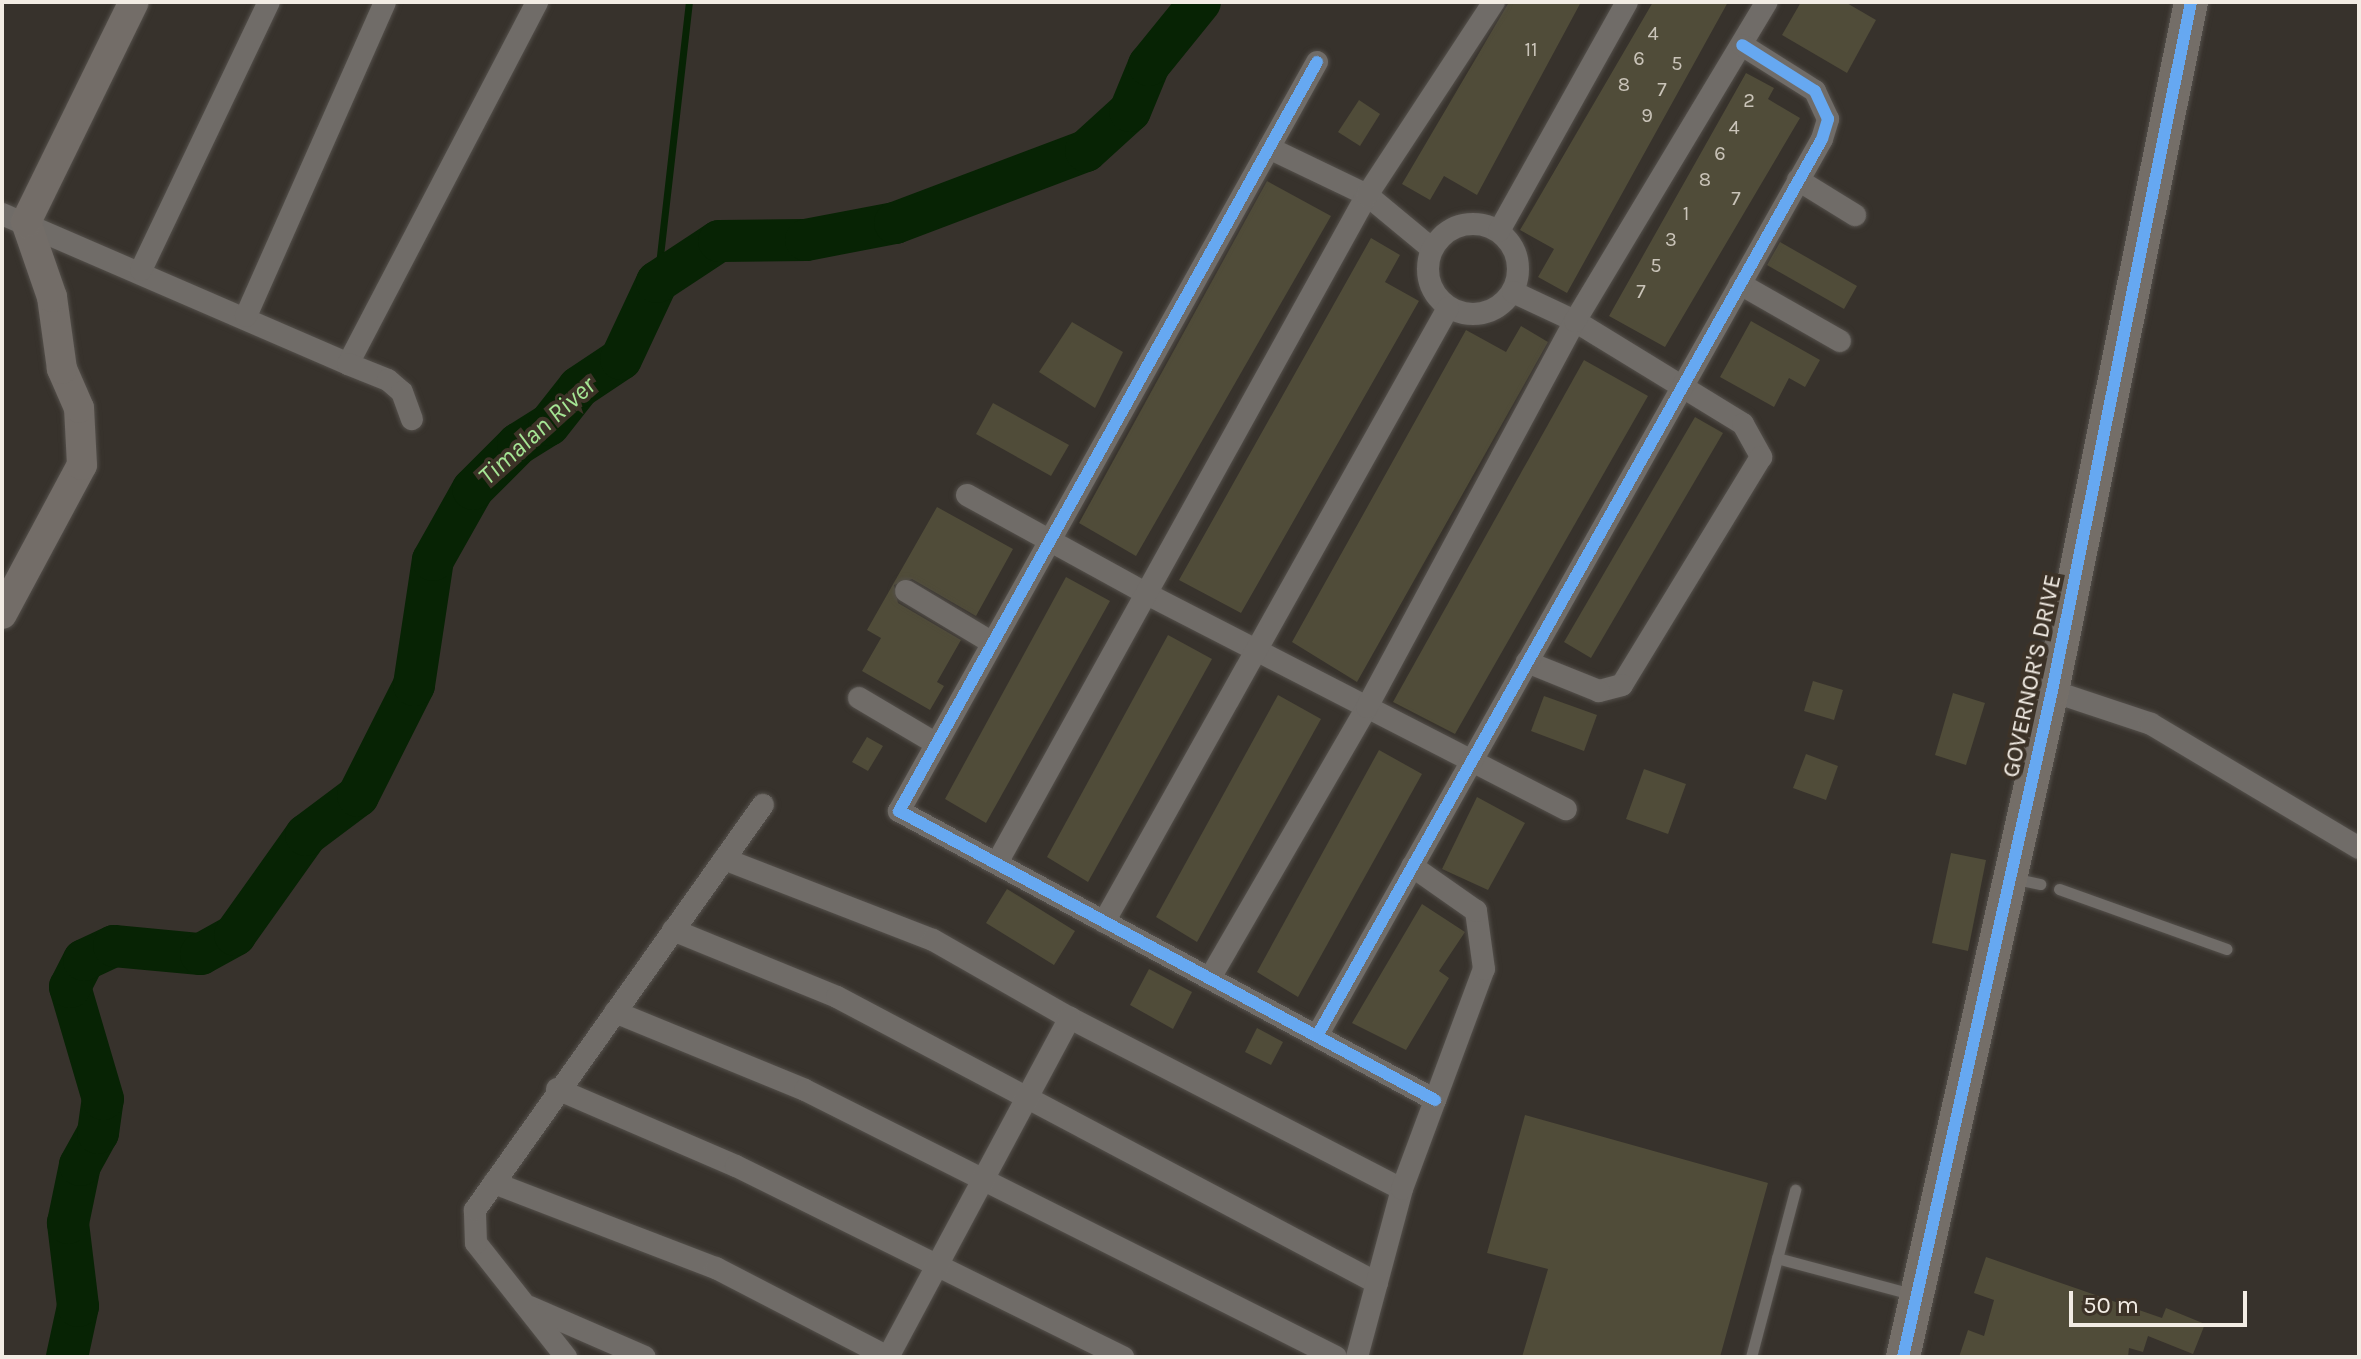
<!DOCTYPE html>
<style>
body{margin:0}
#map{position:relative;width:2361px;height:1359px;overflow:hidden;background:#37322c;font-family:Karla,sans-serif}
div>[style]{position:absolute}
.stream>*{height:7px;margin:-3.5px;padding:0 3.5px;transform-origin:3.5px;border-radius:3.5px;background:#072304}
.river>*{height:42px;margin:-21px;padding:0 21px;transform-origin:21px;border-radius:21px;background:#072304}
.building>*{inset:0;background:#504c39}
.roads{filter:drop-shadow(0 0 2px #54504b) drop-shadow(0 0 2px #54504b)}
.lane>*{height:11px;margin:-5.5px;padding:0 5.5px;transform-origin:5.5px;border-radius:5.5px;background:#706c68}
.street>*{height:22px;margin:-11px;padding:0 11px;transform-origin:11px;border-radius:11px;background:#706c68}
.street>.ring{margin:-11px;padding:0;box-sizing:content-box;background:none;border:22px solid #706c68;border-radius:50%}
.secondary>*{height:30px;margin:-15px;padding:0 15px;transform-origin:15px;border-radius:15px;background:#736d68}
.primary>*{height:34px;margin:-17px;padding:0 17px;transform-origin:17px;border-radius:17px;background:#746e68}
.cycleway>*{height:12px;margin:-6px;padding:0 6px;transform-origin:6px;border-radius:6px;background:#66a8f1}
span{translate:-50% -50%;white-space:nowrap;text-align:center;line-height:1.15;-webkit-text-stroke:8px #3c3227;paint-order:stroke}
.number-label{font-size:20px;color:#cac4b9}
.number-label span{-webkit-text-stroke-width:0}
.street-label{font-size:24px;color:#f2ece4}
.water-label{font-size:26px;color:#a5e594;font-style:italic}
.frame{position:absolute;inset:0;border:4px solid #f2ece4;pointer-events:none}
.scale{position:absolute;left:2069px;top:1291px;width:178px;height:36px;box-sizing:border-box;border:4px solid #f2ece4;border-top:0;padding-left:10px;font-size:24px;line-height:28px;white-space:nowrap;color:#f2ece4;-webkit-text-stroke:6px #3c3227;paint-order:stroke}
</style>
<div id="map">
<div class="stream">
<i style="left:657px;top:282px;width:282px;rotate:-83.5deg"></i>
</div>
<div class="river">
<i style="left:67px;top:1357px;width:52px;rotate:-77.8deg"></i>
<i style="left:78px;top:1306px;width:84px;rotate:-96.9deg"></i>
<i style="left:68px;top:1223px;width:59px;rotate:-78.3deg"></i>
<i style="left:80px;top:1165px;width:37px;rotate:-61deg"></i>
<i style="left:98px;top:1133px;width:34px;rotate:-82deg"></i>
<i style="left:103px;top:1099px;width:117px;rotate:-106.4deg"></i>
<i style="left:70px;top:987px;width:30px;rotate:-63deg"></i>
<i style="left:84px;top:960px;width:33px;rotate:-25deg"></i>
<i style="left:114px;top:946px;width:87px;rotate:5.3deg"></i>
<i style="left:201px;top:954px;width:39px;rotate:-29deg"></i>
<i style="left:235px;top:935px;width:123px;rotate:-54.6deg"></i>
<i style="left:306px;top:835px;width:65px;rotate:-36.9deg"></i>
<i style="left:358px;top:796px;width:124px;rotate:-63.2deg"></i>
<i style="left:414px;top:685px;width:126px;rotate:-81.4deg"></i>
<i style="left:433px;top:560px;width:81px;rotate:-60.6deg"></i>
<i style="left:473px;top:489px;width:64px;rotate:-45deg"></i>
<i style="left:518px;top:444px;width:36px;rotate:-32deg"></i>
<i style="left:549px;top:425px;width:48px;rotate:-51.7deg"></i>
<i style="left:579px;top:387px;width:50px;rotate:-33.7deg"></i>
<i style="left:621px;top:359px;width:85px;rotate:-64.9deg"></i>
<i style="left:657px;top:282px;width:74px;rotate:-33.5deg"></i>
<i style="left:719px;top:241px;width:87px;rotate:-0.7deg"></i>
<i style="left:806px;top:240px;width:91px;rotate:-10.8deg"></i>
<i style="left:895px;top:223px;width:204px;rotate:-20.7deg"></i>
<i style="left:1086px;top:151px;width:59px;rotate:-42.3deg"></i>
<i style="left:1130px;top:111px;width:50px;rotate:-67.6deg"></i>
<i style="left:1149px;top:65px;width:81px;rotate:-51deg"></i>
</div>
<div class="building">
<i style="clip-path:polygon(1509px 2px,1581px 2px,1477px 195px,1444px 176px,1430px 200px,1402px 184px)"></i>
<i style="clip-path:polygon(1653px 2px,1728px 2px,1567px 293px,1538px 277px,1554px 249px,1520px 230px)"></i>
<i style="clip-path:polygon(1801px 2px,1845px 2px,1876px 20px,1847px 73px,1782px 35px)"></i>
<i style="clip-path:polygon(1746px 73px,1774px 88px,1768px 99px,1800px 118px,1665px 347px,1609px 316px)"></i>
<i style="clip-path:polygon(1359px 100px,1380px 114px,1360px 146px,1338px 132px)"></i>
<i style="clip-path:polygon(1267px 181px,1331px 216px,1136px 556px,1079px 523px)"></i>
<i style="clip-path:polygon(1371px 238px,1400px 255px,1385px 282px,1419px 301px,1241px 613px,1179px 580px)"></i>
<i style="clip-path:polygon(1780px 242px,1857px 286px,1844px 309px,1767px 265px)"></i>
<i style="clip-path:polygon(1751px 321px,1820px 360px,1805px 387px,1789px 378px,1774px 407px,1720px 377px)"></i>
<i style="clip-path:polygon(1072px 322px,1123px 352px,1095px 408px,1039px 372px)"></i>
<i style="clip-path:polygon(1521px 326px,1548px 342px,1357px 682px,1292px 642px,1466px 330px,1506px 352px)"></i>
<i style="clip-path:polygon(1584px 360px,1648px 396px,1455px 734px,1393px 702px)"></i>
<i style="clip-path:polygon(993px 403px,1069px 445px,1051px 476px,976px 434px)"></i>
<i style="clip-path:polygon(1695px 417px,1723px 433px,1591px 658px,1564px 642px)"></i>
<i style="clip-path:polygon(937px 507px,1013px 549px,976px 616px,912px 579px,894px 585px,898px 603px,961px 640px,937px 682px,944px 686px,930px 710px,862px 671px,881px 638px,867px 630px)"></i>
<i style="clip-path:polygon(1066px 577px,1110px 601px,986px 823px,945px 799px)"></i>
<i style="clip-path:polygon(1168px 635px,1212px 659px,1088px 882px,1047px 857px)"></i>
<i style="clip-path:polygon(1813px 681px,1843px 690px,1834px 720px,1804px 711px)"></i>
<i style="clip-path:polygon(1953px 693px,1985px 703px,1966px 765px,1935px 755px)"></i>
<i style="clip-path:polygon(1278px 695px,1321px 719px,1197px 942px,1156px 917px)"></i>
<i style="clip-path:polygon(1544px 696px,1597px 715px,1584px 751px,1531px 731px)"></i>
<i style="clip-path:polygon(867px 737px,883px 746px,868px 771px,852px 762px)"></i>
<i style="clip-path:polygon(1379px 750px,1422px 774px,1298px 997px,1257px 972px)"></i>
<i style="clip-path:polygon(1806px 754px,1838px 766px,1826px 800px,1793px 788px)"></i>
<i style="clip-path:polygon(1644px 769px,1686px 784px,1668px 834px,1626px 819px)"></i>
<i style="clip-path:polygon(1477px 797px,1525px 823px,1488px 890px,1442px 869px)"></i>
<i style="clip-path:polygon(1951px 853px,1986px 860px,1968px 951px,1932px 943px)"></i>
<i style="clip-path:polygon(1007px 889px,1075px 931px,1054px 965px,986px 923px)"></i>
<i style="clip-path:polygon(1422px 904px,1465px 932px,1439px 971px,1449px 978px,1406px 1050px,1352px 1023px)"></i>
<i style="clip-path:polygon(1149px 969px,1192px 992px,1173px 1029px,1130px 1005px)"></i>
<i style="clip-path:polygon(1257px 1028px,1283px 1042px,1271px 1065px,1245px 1052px)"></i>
<i style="clip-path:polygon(1525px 1115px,1768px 1183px,1720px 1357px,1522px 1357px,1548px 1269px,1487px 1253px)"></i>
<i style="clip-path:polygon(1986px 1257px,2162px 1318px,2166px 1308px,2205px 1324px,2193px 1354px,2148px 1336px,2143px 1352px,2129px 1348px,2128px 1357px,1959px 1357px,1968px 1330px,1984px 1336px,1994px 1300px,1974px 1293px)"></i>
</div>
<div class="roads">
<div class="lane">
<i style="left:2012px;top:878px;width:29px;rotate:12deg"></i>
<i style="left:2059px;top:889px;width:178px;rotate:19.7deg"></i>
<i style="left:1777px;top:1258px;width:139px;rotate:15deg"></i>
<i style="left:1751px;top:1357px;width:173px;rotate:-75.2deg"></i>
</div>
<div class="street">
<i style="left:1317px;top:62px;width:858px;rotate:119.16deg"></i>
<i style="left:899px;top:811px;width:609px;rotate:28.33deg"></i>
<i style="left:1269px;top:148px;width:109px;rotate:25.6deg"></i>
<i style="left:1367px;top:195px;width:83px;rotate:39.6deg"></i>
<i style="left:1798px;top:180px;width:67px;rotate:31.6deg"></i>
<i style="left:2px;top:214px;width:377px;rotate:23.4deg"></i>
<i style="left:348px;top:364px;width:408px;rotate:-62.4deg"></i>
<i class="ring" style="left:1428px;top:224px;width:68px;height:68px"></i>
<i style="left:1499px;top:231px;width:262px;rotate:-60.8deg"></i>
<i style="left:141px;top:270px;width:297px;rotate:-64.5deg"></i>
<i style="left:1740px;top:284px;width:115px;rotate:29.7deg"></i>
<i style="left:1513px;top:292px;width:68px;rotate:25.1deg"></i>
<i style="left:1575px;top:321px;width:197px;rotate:31.5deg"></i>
<i style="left:1743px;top:424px;width:38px;rotate:61deg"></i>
<i style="left:1761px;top:457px;width:267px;rotate:121.4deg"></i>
<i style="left:1622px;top:685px;width:24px;rotate:165deg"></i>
<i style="left:1599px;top:691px;width:78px;rotate:-158.1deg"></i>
<i style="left:246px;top:316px;width:343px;rotate:-66.1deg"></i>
<i style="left:348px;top:364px;width:43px;rotate:21.8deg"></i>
<i style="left:388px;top:380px;width:18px;rotate:41deg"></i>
<i style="left:402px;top:392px;width:29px;rotate:70deg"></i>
<i style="left:967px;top:495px;width:205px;rotate:28.8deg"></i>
<i style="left:1147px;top:594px;width:471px;rotate:27.2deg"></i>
<i style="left:906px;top:591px;width:99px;rotate:31deg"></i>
<i style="left:2052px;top:691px;width:104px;rotate:18.4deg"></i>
<i style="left:2151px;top:724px;width:242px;rotate:30.8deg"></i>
<i style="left:859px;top:698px;width:88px;rotate:30.6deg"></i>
<i style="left:724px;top:859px;width:224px;rotate:21.2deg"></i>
<i style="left:933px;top:940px;width:158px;rotate:29.7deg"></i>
<i style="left:1070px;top:1018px;width:373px;rotate:27.3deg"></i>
<i style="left:997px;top:863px;width:764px;rotate:-61.02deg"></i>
<i style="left:1367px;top:195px;width:231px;rotate:-56.7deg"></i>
<i style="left:1104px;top:922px;width:704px;rotate:-60.74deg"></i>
<i style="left:673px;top:930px;width:177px;rotate:22.2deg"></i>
<i style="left:837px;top:997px;width:611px;rotate:27.91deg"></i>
<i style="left:1210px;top:978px;width:313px;rotate:-59.9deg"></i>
<i style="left:1367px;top:707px;width:438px;rotate:-61.7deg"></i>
<i style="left:1575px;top:321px;width:372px;rotate:-59deg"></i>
<i style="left:615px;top:1012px;width:205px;rotate:22.3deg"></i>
<i style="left:805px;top:1090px;width:594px;rotate:26.69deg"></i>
<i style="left:1317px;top:1036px;width:1029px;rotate:-60.62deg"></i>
<i style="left:1822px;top:139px;width:21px;rotate:-73deg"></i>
<i style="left:1828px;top:119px;width:31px;rotate:-115deg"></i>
<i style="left:1815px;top:91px;width:86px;rotate:-147.8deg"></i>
<i style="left:557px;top:1089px;width:195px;rotate:23.3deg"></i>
<i style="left:736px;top:1166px;width:432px;rotate:26.3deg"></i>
<i style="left:494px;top:1183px;width:238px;rotate:21deg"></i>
<i style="left:716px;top:1268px;width:194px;rotate:27.4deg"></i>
<i style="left:530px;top:1307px;width:125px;rotate:23.5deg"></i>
<i style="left:566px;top:1357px;width:145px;rotate:-128.3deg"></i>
<i style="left:476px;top:1243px;width:33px;rotate:-92deg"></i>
<i style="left:475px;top:1210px;width:497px;rotate:-54.6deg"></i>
<i style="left:888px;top:1357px;width:385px;rotate:-61.8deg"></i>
<i style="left:1357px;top:1357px;width:174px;rotate:-75deg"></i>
<i style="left:1402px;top:1189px;width:235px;rotate:-69.6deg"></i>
<i style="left:1484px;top:969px;width:59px;rotate:-97.9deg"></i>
<i style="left:1476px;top:911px;width:78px;rotate:-144.9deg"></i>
</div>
<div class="secondary">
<i style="left:2px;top:614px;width:169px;rotate:-61.8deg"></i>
<i style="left:82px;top:465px;width:57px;rotate:-93deg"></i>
<i style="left:79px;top:408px;width:43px;rotate:-113.6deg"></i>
<i style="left:62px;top:369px;width:73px;rotate:-97.9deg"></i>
<i style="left:52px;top:297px;width:79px;rotate:-109.1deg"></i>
<i style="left:26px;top:222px;width:245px;rotate:-63.9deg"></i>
</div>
<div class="primary">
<i style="left:1903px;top:1357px;width:682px;rotate:-77.39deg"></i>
<i style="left:2052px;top:691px;width:703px;rotate:-78.59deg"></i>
</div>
</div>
<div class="cycleway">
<i style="left:1317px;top:62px;width:858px;rotate:119.16deg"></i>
<i style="left:899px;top:811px;width:609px;rotate:28.33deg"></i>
<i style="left:1317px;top:1036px;width:1029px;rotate:-60.62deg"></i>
<i style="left:1822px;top:139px;width:21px;rotate:-73deg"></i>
<i style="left:1828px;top:119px;width:31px;rotate:-115deg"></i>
<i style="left:1815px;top:91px;width:86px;rotate:-147.8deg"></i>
<i style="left:1903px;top:1357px;width:682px;rotate:-77.39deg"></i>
<i style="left:2052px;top:691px;width:703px;rotate:-78.59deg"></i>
</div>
<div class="number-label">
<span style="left:1653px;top:33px">4</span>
<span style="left:1531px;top:49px">11</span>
<span style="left:1639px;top:58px">6</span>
<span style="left:1677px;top:63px">5</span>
<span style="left:1624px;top:84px">8</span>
<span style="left:1662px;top:89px">7</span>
<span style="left:1749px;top:100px">2</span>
<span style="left:1647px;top:115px">9</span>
<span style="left:1734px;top:127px">4</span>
<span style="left:1720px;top:153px">6</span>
<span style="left:1705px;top:179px">8</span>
<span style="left:1736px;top:198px">7</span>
<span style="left:1686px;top:213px">1</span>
<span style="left:1671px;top:239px">3</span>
<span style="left:1656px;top:265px">5</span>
<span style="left:1641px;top:291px">7</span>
</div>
<div class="street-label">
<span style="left:2032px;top:676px;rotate:-78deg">GOVERNOR'S DRIVE</span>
</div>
<div class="water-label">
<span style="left:537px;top:431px;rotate:-42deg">Timalan River</span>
</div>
<div class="frame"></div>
<div class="scale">50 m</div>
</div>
